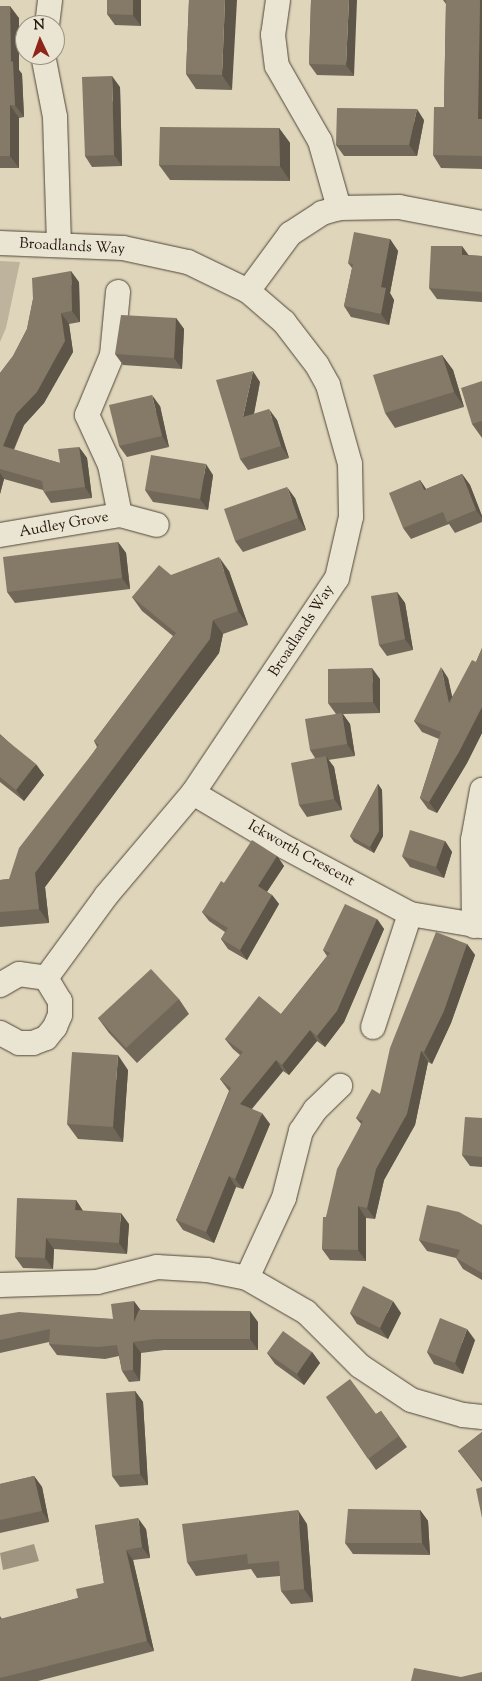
<!DOCTYPE html>
<style>
body{margin:0}
#map{position:relative;width:482px;height:1681px;overflow:hidden;background:#ded5ba;font-family:"Sorts Mill Goudy",serif}
div>[style]{position:absolute}
.green>*{inset:0;background:#beb49d}
.water>*{inset:0;background:#9f947f}
.roads{filter:drop-shadow(0 0 1px #524538) drop-shadow(0 0 1px #524538)}
.street>*{height:24px;margin:-12px;padding:0 12px;transform-origin:12px;border-radius:12px;background:#eae4d2}
.wall>*{inset:0;background:#726859}
.shaded-wall>*{inset:0;background:#5d5548}
.building>*{inset:0;background:#857967}
span{translate:-50% -50%;white-space:nowrap;text-align:center;line-height:1.15;-webkit-text-stroke:5px #eae4d2;paint-order:stroke}
.street-label{font-size:15px;color:#24150d}
.north{position:absolute;left:15px;top:15px;width:50px;height:50px;box-sizing:border-box;background:#eae4d2;border:1px solid #9b9183;border-radius:50%;rotate:357deg;font-size:14px;font-weight:700;line-height:20px;text-align:center;color:#24150d}
.north::after{content:'';display:block;margin:auto;width:18px;height:22px;background:#8f2418;clip-path:polygon(50% 0,100% 100%,50% 72%,0 100%)}
</style>
<div id="map">
<div class="green">
<i style="clip-path:polygon(0 261px,20px 262px,6px 328px,0 342px)"></i>
</div>
<div class="water">
<i style="clip-path:polygon(34px 1544px,39px 1561px,3px 1570px,0 1553px)"></i>
</div>
<div class="roads">
<div class="street">
<i style="left:278px;top:0;width:35px;rotate:98deg"></i>
<i style="left:273px;top:35px;width:31px;rotate:83deg"></i>
<i style="left:277px;top:66px;width:86px;rotate:60.2deg"></i>
<i style="left:320px;top:141px;width:70px;rotate:74.2deg"></i>
<i style="left:47px;top:25px;width:25px;rotate:-83deg"></i>
<i style="left:43px;top:55px;width:63px;rotate:79deg"></i>
<i style="left:55px;top:117px;width:128px;rotate:88.2deg"></i>
<i style="left:0;top:243px;width:123px;rotate:2.3deg"></i>
<i style="left:123px;top:248px;width:66px;rotate:12.2deg"></i>
<i style="left:188px;top:262px;width:67px;rotate:25.8deg"></i>
<i style="left:248px;top:291px;width:48px;rotate:40.7deg"></i>
<i style="left:284px;top:322px;width:54px;rotate:52.5deg"></i>
<i style="left:317px;top:365px;width:23px;rotate:61deg"></i>
<i style="left:328px;top:385px;width:82px;rotate:74.4deg"></i>
<i style="left:350px;top:464px;width:53px;rotate:88.9deg"></i>
<i style="left:351px;top:517px;width:63px;rotate:102.9deg"></i>
<i style="left:337px;top:578px;width:259px;rotate:123.8deg"></i>
<i style="left:193px;top:793px;width:135px;rotate:130.2deg"></i>
<i style="left:106px;top:896px;width:102px;rotate:126.2deg"></i>
<i style="left:248px;top:291px;width:71px;rotate:-53.6deg"></i>
<i style="left:290px;top:234px;width:38px;rotate:-33deg"></i>
<i style="left:322px;top:213px;width:18px;rotate:-16deg"></i>
<i style="left:339px;top:208px;width:60px;rotate:-1deg"></i>
<i style="left:399px;top:207px;width:85px;rotate:10.9deg"></i>
<i style="left:118px;top:292px;width:63px;rotate:95.4deg"></i>
<i style="left:112px;top:355px;width:65px;rotate:112.6deg"></i>
<i style="left:87px;top:415px;width:55px;rotate:65.3deg"></i>
<i style="left:110px;top:465px;width:51px;rotate:78.7deg"></i>
<i style="left:0;top:535px;width:122px;rotate:-9.5deg"></i>
<i style="left:120px;top:515px;width:38px;rotate:15deg"></i>
<i style="left:193px;top:793px;width:102px;rotate:30.6deg"></i>
<i style="left:281px;top:845px;width:146px;rotate:28.1deg"></i>
<i style="left:410px;top:914px;width:73px;rotate:9.5deg"></i>
<i style="left:474px;top:926px;width:86px;rotate:-90.7deg"></i>
<i style="left:473px;top:840px;width:51px;rotate:-79.8deg"></i>
<i style="left:0;top:985px;width:22px;rotate:-30deg"></i>
<i style="left:19px;top:974px;width:27px;rotate:8deg"></i>
<i style="left:46px;top:978px;width:27px;rotate:59deg"></i>
<i style="left:60px;top:1001px;width:14px;rotate:90deg"></i>
<i style="left:60px;top:1015px;width:13px;rotate:113deg"></i>
<i style="left:55px;top:1027px;width:14px;rotate:129deg"></i>
<i style="left:46px;top:1038px;width:14px;rotate:159deg"></i>
<i style="left:33px;top:1043px;width:14px;rotate:180deg"></i>
<i style="left:19px;top:1043px;width:21px;rotate:-152deg"></i>
<i style="left:373px;top:1027px;width:119px;rotate:-71.9deg"></i>
<i style="left:247px;top:1278px;width:88px;rotate:-65.2deg"></i>
<i style="left:284px;top:1198px;width:69px;rotate:-75.8deg"></i>
<i style="left:301px;top:1131px;width:25px;rotate:-56deg"></i>
<i style="left:315px;top:1110px;width:35px;rotate:-44deg"></i>
<i style="left:0;top:1285px;width:97px;rotate:-1.8deg"></i>
<i style="left:97px;top:1282px;width:62px;rotate:-14deg"></i>
<i style="left:157px;top:1267px;width:50px;rotate:3.4deg"></i>
<i style="left:207px;top:1270px;width:41px;rotate:11.3deg"></i>
<i style="left:247px;top:1278px;width:68px;rotate:30deg"></i>
<i style="left:306px;top:1312px;width:76px;rotate:45deg"></i>
<i style="left:360px;top:1366px;width:61px;rotate:33.7deg"></i>
<i style="left:411px;top:1400px;width:54px;rotate:16.1deg"></i>
<i style="left:463px;top:1415px;width:19px;rotate:6deg"></i>
</div>
</div>
<div class="wall">
<i style="clip-path:polygon(107px 0,141px 0,141px 26px,115px 25px,107px 14px)"></i>
<i style="clip-path:polygon(189px 0,232px 90px,196px 89px,186px 74px)"></i>
<i style="clip-path:polygon(311px 0,354px 76px,317px 75px,309px 64px)"></i>
<i style="clip-path:polygon(443px 0,482px 0,482px 169px,441px 168px,433px 155px,444px 107px,446px 4px)"></i>
<i style="clip-path:polygon(0 6px,19px 18px,19px 70px,22px 74px,24px 117px,19px 118px,19px 168px,0 168px)"></i>
<i style="clip-path:polygon(120px 87px,122px 166px,92px 167px,85px 156px)"></i>
<i style="clip-path:polygon(424px 120px,417px 156px,344px 156px,336px 145px)"></i>
<i style="clip-path:polygon(279px 128px,290px 143px,290px 181px,170px 180px,159px 165px)"></i>
<i style="clip-path:polygon(390px 239px,398px 251px,390px 293px,394px 300px,389px 325px,351px 317px,344px 306px,352px 268px,348px 263px)"></i>
<i style="clip-path:polygon(468px 255px,482px 256px,482px 302px,437px 299px,429px 288px)"></i>
<i style="clip-path:polygon(79px 282px,80px 322px,69px 324px,73px 352px,44px 403px,24px 425px,14px 450px,60px 463px,79px 447px,87px 458px,92px 498px,51px 503px,44px 492px,43px 490px,4px 479px,0 494px,0 373px,13px 356px,27px 329px,33px 299px)"></i>
<i style="clip-path:polygon(176px 318px,184px 329px,182px 369px,123px 365px,115px 354px)"></i>
<i style="clip-path:polygon(442px 355px,453px 370px,464px 407px,395px 428px,385px 413px)"></i>
<i style="clip-path:polygon(482px 381px,482px 438px,472px 424px)"></i>
<i style="clip-path:polygon(260px 382px,254px 414px,277px 420px,289px 458px,248px 470px,240px 459px)"></i>
<i style="clip-path:polygon(160px 406px,169px 447px,127px 457px,119px 446px)"></i>
<i style="clip-path:polygon(462px 474px,470px 485px,482px 516px,482px 522px,455px 533px,449px 524px,411px 539px,403px 528px,420px 480px,426px 489px)"></i>
<i style="clip-path:polygon(213px 475px,208px 510px,153px 502px,145px 490px)"></i>
<i style="clip-path:polygon(295px 498px,306px 530px,243px 552px,235px 541px)"></i>
<i style="clip-path:polygon(118px 542px,126px 553px,130px 589px,15px 603px,7px 592px)"></i>
<i style="clip-path:polygon(229px 571px,248px 625px,223px 634px,219px 653px,45px 887px,49px 923px,0 927px,0 880px,9px 879px,97px 747px,94px 741px,173px 636px,142px 611px,132px 597px,171px 575px)"></i>
<i style="clip-path:polygon(397px 592px,405px 603px,413px 650px,387px 656px,379px 645px)"></i>
<i style="clip-path:polygon(482px 648px,482px 733px,467px 763px,437px 813px,428px 809px,420px 798px,439px 739px,422px 732px,414px 721px,448px 678px,452px 697px,476px 662px)"></i>
<i style="clip-path:polygon(380px 679px,380px 713px,343px 714px,350px 724px,355px 756px,328px 760px,334px 767px,342px 810px,307px 817px,299px 805px,315px 758px,310px 750px,336px 714px,328px 703px)"></i>
<i style="clip-path:polygon(0 734px,44px 775px,24px 801px,0 782px)"></i>
<i style="clip-path:polygon(378px 784px,382px 790px,383px 836px,374px 853px,354px 842px,350px 836px)"></i>
<i style="clip-path:polygon(445px 841px,452px 852px,444px 878px,410px 867px,402px 856px)"></i>
<i style="clip-path:polygon(277px 856px,284px 866px,267px 892px,272px 895px,279px 904px,247px 960px,228px 949px,221px 939px,225px 932px,209px 921px,202px 912px,224px 883px)"></i>
<i style="clip-path:polygon(377px 919px,384px 929px,344px 1022px,325px 1047px,317px 1041px,289px 1075px,283px 1071px,252px 1109px,270px 1124px,243px 1189px,236px 1187px,214px 1243px,183px 1230px,176px 1220px,229px 1091px,220px 1079px,240px 1055px,233px 1049px,225px 1039px,281px 1014px,327px 956px,323px 950px)"></i>
<i style="clip-path:polygon(467px 944px,475px 955px,451px 1023px,432px 1064px,428px 1062px,415px 1125px,384px 1180px,375px 1219px,366px 1218px,366px 1261px,330px 1260px,322px 1249px,326px 1217px,361px 1124px,356px 1118px,380px 1094px)"></i>
<i style="clip-path:polygon(179px 999px,189px 1014px,137px 1063px,109px 1033px,98px 1018px)"></i>
<i style="clip-path:polygon(128px 1070px,123px 1142px,78px 1139px,67px 1124px)"></i>
<i style="clip-path:polygon(482px 1118px,482px 1167px,470px 1166px,462px 1155px)"></i>
<i style="clip-path:polygon(76px 1200px,83px 1211px,129px 1224px,127px 1254px,54px 1249px,53px 1269px,23px 1268px,15px 1257px)"></i>
<i style="clip-path:polygon(482px 1225px,482px 1280px,463px 1269px,456px 1258px,427px 1251px,419px 1240px)"></i>
<i style="clip-path:polygon(141px 1310px,258px 1322px,258px 1350px,164px 1350px,141px 1353px,140px 1381px,129px 1382px,122px 1371px,119px 1356px,105px 1359px,57px 1355px,49px 1344px,49px 1342px,0 1353px,0 1315px,113px 1319px)"></i>
<i style="clip-path:polygon(350px 1313px,401px 1313px,388px 1339px,357px 1324px)"></i>
<i style="clip-path:polygon(475px 1340px,463px 1374px,434px 1364px,427px 1352px)"></i>
<i style="clip-path:polygon(312px 1352px,320px 1363px,304px 1385px,275px 1364px,267px 1353px)"></i>
<i style="clip-path:polygon(135px 1391px,143px 1402px,148px 1485px,120px 1487px,112px 1476px)"></i>
<i style="clip-path:polygon(326px 1397px,376px 1414px,381px 1411px,407px 1447px,376px 1470px)"></i>
<i style="clip-path:polygon(482px 1432px,482px 1482px,458px 1451px)"></i>
<i style="clip-path:polygon(34px 1476px,42px 1487px,49px 1522px,0 1533px,0 1484px)"></i>
<i style="clip-path:polygon(420px 1510px,428px 1521px,430px 1555px,353px 1554px,345px 1543px)"></i>
<i style="clip-path:polygon(307px 1524px,313px 1602px,291px 1604px,281px 1591px,280px 1576px,257px 1578px,251px 1569px,196px 1576px,187px 1562px)"></i>
<i style="clip-path:polygon(95px 1525px,146px 1529px,150px 1558px,133px 1560px,154px 1651px,38px 1681px,0 1681px,0 1616px,2px 1619px,78px 1598px,104px 1583px)"></i>
</div>
<div class="shaded-wall">
<i style="clip-path:polygon(133px 0,141px 0,141px 26px,133px 15px)"></i>
<i style="clip-path:polygon(225px 0,237px 0,232px 90px,222px 75px)"></i>
<i style="clip-path:polygon(349px 0,357px 0,354px 76px,346px 65px)"></i>
<i style="clip-path:polygon(480px 0,482px 0,482px 126px,478px 119px)"></i>
<i style="clip-path:polygon(10px 6px,19px 18px,19px 70px,22px 74px,24px 117px,15px 105px,11px 62px)"></i>
<i style="clip-path:polygon(112px 76px,120px 87px,122px 166px,114px 155px)"></i>
<i style="clip-path:polygon(10px 105px,19px 118px,19px 168px,10px 156px)"></i>
<i style="clip-path:polygon(417px 109px,424px 120px,417px 156px,409px 145px)"></i>
<i style="clip-path:polygon(279px 128px,290px 143px,290px 181px,280px 166px)"></i>
<i style="clip-path:polygon(390px 239px,398px 251px,390px 293px,394px 300px,389px 325px,381px 314px,381px 287px)"></i>
<i style="clip-path:polygon(462px 246px,470px 257px,462px 255px)"></i>
<i style="clip-path:polygon(71px 271px,79px 282px,80px 322px,72px 311px)"></i>
<i style="clip-path:polygon(61px 313px,69px 324px,73px 352px,44px 403px,24px 425px,10px 457px,3px 446px,16px 414px)"></i>
<i style="clip-path:polygon(176px 318px,184px 329px,182px 369px,174px 358px)"></i>
<i style="clip-path:polygon(442px 355px,453px 370px,464px 407px,454px 392px)"></i>
<i style="clip-path:polygon(253px 371px,260px 382px,251px 428px,243px 417px)"></i>
<i style="clip-path:polygon(152px 395px,160px 406px,169px 447px,162px 436px)"></i>
<i style="clip-path:polygon(269px 409px,277px 420px,289px 458px,281px 446px)"></i>
<i style="clip-path:polygon(79px 447px,87px 458px,92px 498px,85px 487px)"></i>
<i style="clip-path:polygon(206px 464px,213px 475px,208px 510px,200px 499px)"></i>
<i style="clip-path:polygon(0 473px,4px 479px,0 494px)"></i>
<i style="clip-path:polygon(462px 474px,470px 485px,482px 516px,482px 518px,476px 510px)"></i>
<i style="clip-path:polygon(420px 480px,428px 492px,424px 490px)"></i>
<i style="clip-path:polygon(287px 487px,295px 498px,306px 530px,298px 518px)"></i>
<i style="clip-path:polygon(118px 542px,126px 553px,130px 589px,122px 578px)"></i>
<i style="clip-path:polygon(219px 557px,229px 571px,248px 625px,238px 611px)"></i>
<i style="clip-path:polygon(397px 592px,405px 603px,413px 650px,405px 639px)"></i>
<i style="clip-path:polygon(213px 620px,223px 634px,219px 653px,45px 887px,49px 923px,39px 909px,35px 873px)"></i>
<i style="clip-path:polygon(441px 667px,448px 678px,456px 714px,449px 703px)"></i>
<i style="clip-path:polygon(372px 668px,380px 679px,380px 713px,373px 702px)"></i>
<i style="clip-path:polygon(482px 707px,482px 733px,467px 763px,437px 813px,429px 802px)"></i>
<i style="clip-path:polygon(342px 713px,350px 724px,355px 756px,347px 744px)"></i>
<i style="clip-path:polygon(326px 756px,334px 767px,342px 810px,334px 799px)"></i>
<i style="clip-path:polygon(36px 764px,44px 775px,24px 801px,16px 790px)"></i>
<i style="clip-path:polygon(378px 784px,382px 790px,383px 836px,374px 853px,370px 847px)"></i>
<i style="clip-path:polygon(445px 841px,452px 852px,444px 878px,436px 867px)"></i>
<i style="clip-path:polygon(277px 856px,284px 866px,264px 896px,258px 886px)"></i>
<i style="clip-path:polygon(272px 895px,279px 904px,247px 960px,240px 950px)"></i>
<i style="clip-path:polygon(377px 919px,384px 929px,344px 1022px,325px 1047px,317px 1036px)"></i>
<i style="clip-path:polygon(467px 944px,475px 955px,451px 1023px,432px 1064px,424px 1052px)"></i>
<i style="clip-path:polygon(310px 1030px,317px 1041px,289px 1075px,282px 1065px)"></i>
<i style="clip-path:polygon(421px 1051px,428px 1062px,415px 1125px,384px 1180px,375px 1219px,367px 1208px,376px 1169px)"></i>
<i style="clip-path:polygon(118px 1055px,128px 1070px,123px 1142px,113px 1127px)"></i>
<i style="clip-path:polygon(276px 1060px,283px 1071px,247px 1114px,240px 1104px)"></i>
<i style="clip-path:polygon(262px 1113px,270px 1124px,243px 1189px,235px 1179px)"></i>
<i style="clip-path:polygon(229px 1176px,236px 1187px,214px 1243px,206px 1232px)"></i>
<i style="clip-path:polygon(76px 1200px,83px 1211px,75px 1210px)"></i>
<i style="clip-path:polygon(358px 1206px,366px 1218px,366px 1261px,358px 1250px)"></i>
<i style="clip-path:polygon(121px 1213px,129px 1224px,127px 1254px,119px 1243px)"></i>
<i style="clip-path:polygon(46px 1238px,54px 1249px,53px 1269px,45px 1258px)"></i>
<i style="clip-path:polygon(134px 1301px,142px 1312px,134px 1322px)"></i>
<i style="clip-path:polygon(393px 1301px,401px 1313px,388px 1339px,380px 1328px)"></i>
<i style="clip-path:polygon(250px 1311px,258px 1322px,258px 1350px,250px 1339px)"></i>
<i style="clip-path:polygon(467px 1329px,475px 1340px,463px 1374px,455px 1363px)"></i>
<i style="clip-path:polygon(133px 1342px,141px 1353px,140px 1381px,133px 1370px)"></i>
<i style="clip-path:polygon(312px 1352px,320px 1363px,304px 1385px,297px 1374px)"></i>
<i style="clip-path:polygon(135px 1391px,143px 1402px,148px 1485px,140px 1474px)"></i>
<i style="clip-path:polygon(34px 1476px,42px 1487px,49px 1522px,42px 1511px)"></i>
<i style="clip-path:polygon(298px 1510px,307px 1524px,313px 1602px,304px 1589px)"></i>
<i style="clip-path:polygon(420px 1510px,428px 1521px,430px 1555px,422px 1543px)"></i>
<i style="clip-path:polygon(138px 1518px,146px 1529px,150px 1558px,142px 1547px)"></i>
<i style="clip-path:polygon(126px 1550px,133px 1560px,154px 1651px,147px 1641px)"></i>
</div>
<div class="building">
<i style="clip-path:polygon(107px 0,133px 0,133px 15px,107px 14px)"></i>
<i style="clip-path:polygon(189px 0,225px 0,222px 75px,186px 74px)"></i>
<i style="clip-path:polygon(311px 0,349px 0,346px 65px,309px 64px)"></i>
<i style="clip-path:polygon(446px 0,480px 0,478px 119px,482px 119px,482px 156px,433px 155px,434px 107px,444px 107px)"></i>
<i style="clip-path:polygon(0 6px,10px 6px,11px 62px,13px 61px,15px 105px,10px 105px,10px 156px,0 156px)"></i>
<i style="clip-path:polygon(112px 76px,114px 155px,85px 156px,82px 77px)"></i>
<i style="clip-path:polygon(337px 108px,417px 109px,409px 145px,336px 145px)"></i>
<i style="clip-path:polygon(160px 127px,279px 128px,280px 166px,159px 165px)"></i>
<i style="clip-path:polygon(354px 232px,390px 239px,381px 287px,386px 288px,381px 314px,344px 306px,353px 264px,348px 263px)"></i>
<i style="clip-path:polygon(431px 246px,462px 246px,462px 255px,482px 256px,482px 292px,429px 288px)"></i>
<i style="clip-path:polygon(71px 271px,72px 311px,61px 313px,65px 341px,37px 392px,16px 414px,3px 446px,60px 463px,58px 449px,79px 447px,85px 487px,44px 492px,42px 481px,0 469px,0 373px,13px 356px,27px 329px,33px 299px,32px 278px)"></i>
<i style="clip-path:polygon(121px 315px,176px 318px,174px 358px,115px 354px)"></i>
<i style="clip-path:polygon(442px 355px,454px 392px,385px 413px,373px 375px)"></i>
<i style="clip-path:polygon(253px 371px,243px 417px,269px 409px,281px 446px,240px 459px,216px 380px)"></i>
<i style="clip-path:polygon(482px 381px,482px 421px,472px 424px,461px 388px)"></i>
<i style="clip-path:polygon(152px 395px,162px 436px,119px 446px,109px 405px)"></i>
<i style="clip-path:polygon(151px 455px,206px 464px,200px 499px,145px 490px)"></i>
<i style="clip-path:polygon(462px 474px,476px 510px,447px 522px,443px 512px,403px 528px,389px 493px,420px 480px,424px 490px)"></i>
<i style="clip-path:polygon(287px 487px,298px 518px,235px 541px,224px 509px)"></i>
<i style="clip-path:polygon(118px 542px,122px 578px,7px 592px,3px 557px)"></i>
<i style="clip-path:polygon(219px 557px,238px 611px,213px 620px,210px 639px,35px 873px,39px 909px,0 912px,0 880px,9px 879px,19px 848px,99px 745px,94px 741px,176px 633px,132px 597px,159px 565px,171px 575px)"></i>
<i style="clip-path:polygon(397px 592px,405px 639px,379px 645px,371px 596px)"></i>
<i style="clip-path:polygon(482px 648px,482px 707px,459px 752px,429px 802px,420px 798px,441px 732px,414px 721px,441px 667px,449px 703px,472px 660px,476px 662px)"></i>
<i style="clip-path:polygon(372px 668px,373px 702px,328px 703px,328px 669px)"></i>
<i style="clip-path:polygon(342px 713px,347px 744px,310px 750px,305px 719px)"></i>
<i style="clip-path:polygon(0 735px,36px 764px,16px 790px,0 777px)"></i>
<i style="clip-path:polygon(326px 756px,334px 799px,299px 805px,291px 763px)"></i>
<i style="clip-path:polygon(378px 784px,379px 831px,370px 847px,350px 836px)"></i>
<i style="clip-path:polygon(410px 830px,445px 841px,436px 867px,402px 856px)"></i>
<i style="clip-path:polygon(252px 840px,277px 856px,258px 886px,272px 895px,240px 950px,221px 939px,228px 928px,202px 912px,221px 881px,224px 883px)"></i>
<i style="clip-path:polygon(345px 904px,377px 919px,337px 1011px,317px 1036px,310px 1030px,282px 1065px,276px 1060px,240px 1104px,262px 1113px,235px 1179px,229px 1176px,206px 1232px,176px 1220px,231px 1088px,220px 1079px,243px 1052px,225px 1039px,259px 996px,281px 1014px,330px 953px,323px 950px)"></i>
<i style="clip-path:polygon(436px 932px,467px 944px,444px 1011px,424px 1052px,421px 1051px,407px 1114px,376px 1169px,367px 1208px,358px 1206px,358px 1250px,322px 1249px,323px 1217px,326px 1217px,337px 1169px,363px 1121px,356px 1118px,372px 1089px,380px 1094px,390px 1048px)"></i>
<i style="clip-path:polygon(151px 969px,179px 999px,126px 1048px,98px 1018px)"></i>
<i style="clip-path:polygon(72px 1052px,118px 1055px,113px 1127px,67px 1124px)"></i>
<i style="clip-path:polygon(465px 1117px,482px 1118px,482px 1157px,462px 1155px)"></i>
<i style="clip-path:polygon(17px 1198px,76px 1200px,75px 1210px,121px 1213px,119px 1243px,46px 1238px,45px 1258px,15px 1257px)"></i>
<i style="clip-path:polygon(427px 1205px,459px 1212px,482px 1225px,482px 1273px,456px 1258px,460px 1250px,419px 1240px)"></i>
<i style="clip-path:polygon(363px 1286px,393px 1301px,380px 1328px,350px 1313px)"></i>
<i style="clip-path:polygon(134px 1301px,134px 1322px,139px 1310px,250px 1311px,250px 1339px,156px 1339px,133px 1342px,133px 1370px,122px 1371px,117px 1345px,98px 1347px,49px 1344px,50px 1329px,0 1340px,0 1315px,19px 1312px,113px 1319px,111px 1304px)"></i>
<i style="clip-path:polygon(440px 1318px,467px 1329px,455px 1363px,427px 1352px)"></i>
<i style="clip-path:polygon(283px 1331px,312px 1352px,297px 1374px,267px 1353px)"></i>
<i style="clip-path:polygon(350px 1379px,376px 1414px,381px 1411px,399px 1436px,368px 1459px,326px 1397px)"></i>
<i style="clip-path:polygon(135px 1391px,140px 1474px,112px 1476px,106px 1393px)"></i>
<i style="clip-path:polygon(482px 1432px,482px 1480px,458px 1451px)"></i>
<i style="clip-path:polygon(34px 1476px,42px 1511px,0 1520px,0 1484px)"></i>
<i style="clip-path:polygon(482px 1487px,482px 1518px,476px 1489px)"></i>
<i style="clip-path:polygon(348px 1509px,420px 1510px,422px 1543px,345px 1543px)"></i>
<i style="clip-path:polygon(298px 1510px,304px 1589px,281px 1591px,279px 1561px,248px 1564px,247px 1554px,187px 1562px,182px 1524px)"></i>
<i style="clip-path:polygon(138px 1518px,142px 1547px,126px 1550px,147px 1641px,0 1678px,0 1619px,78px 1598px,76px 1589px,104px 1583px,95px 1525px)"></i>
<i style="clip-path:polygon(414px 1668px,461px 1677px,482px 1672px,482px 1681px,411px 1681px)"></i>
</div>
<div class="street-label">
<span style="left:72px;top:247px;rotate:3deg">Broadlands Way</span>
<span style="left:64px;top:525px;rotate:-10deg">Audley Grove</span>
<span style="left:302px;top:631px;rotate:-57deg">Broadlands Way</span>
<span style="left:301px;top:854px;rotate:29deg">Ickworth Crescent</span>
</div>
<div class="north">N</div>
</div>
